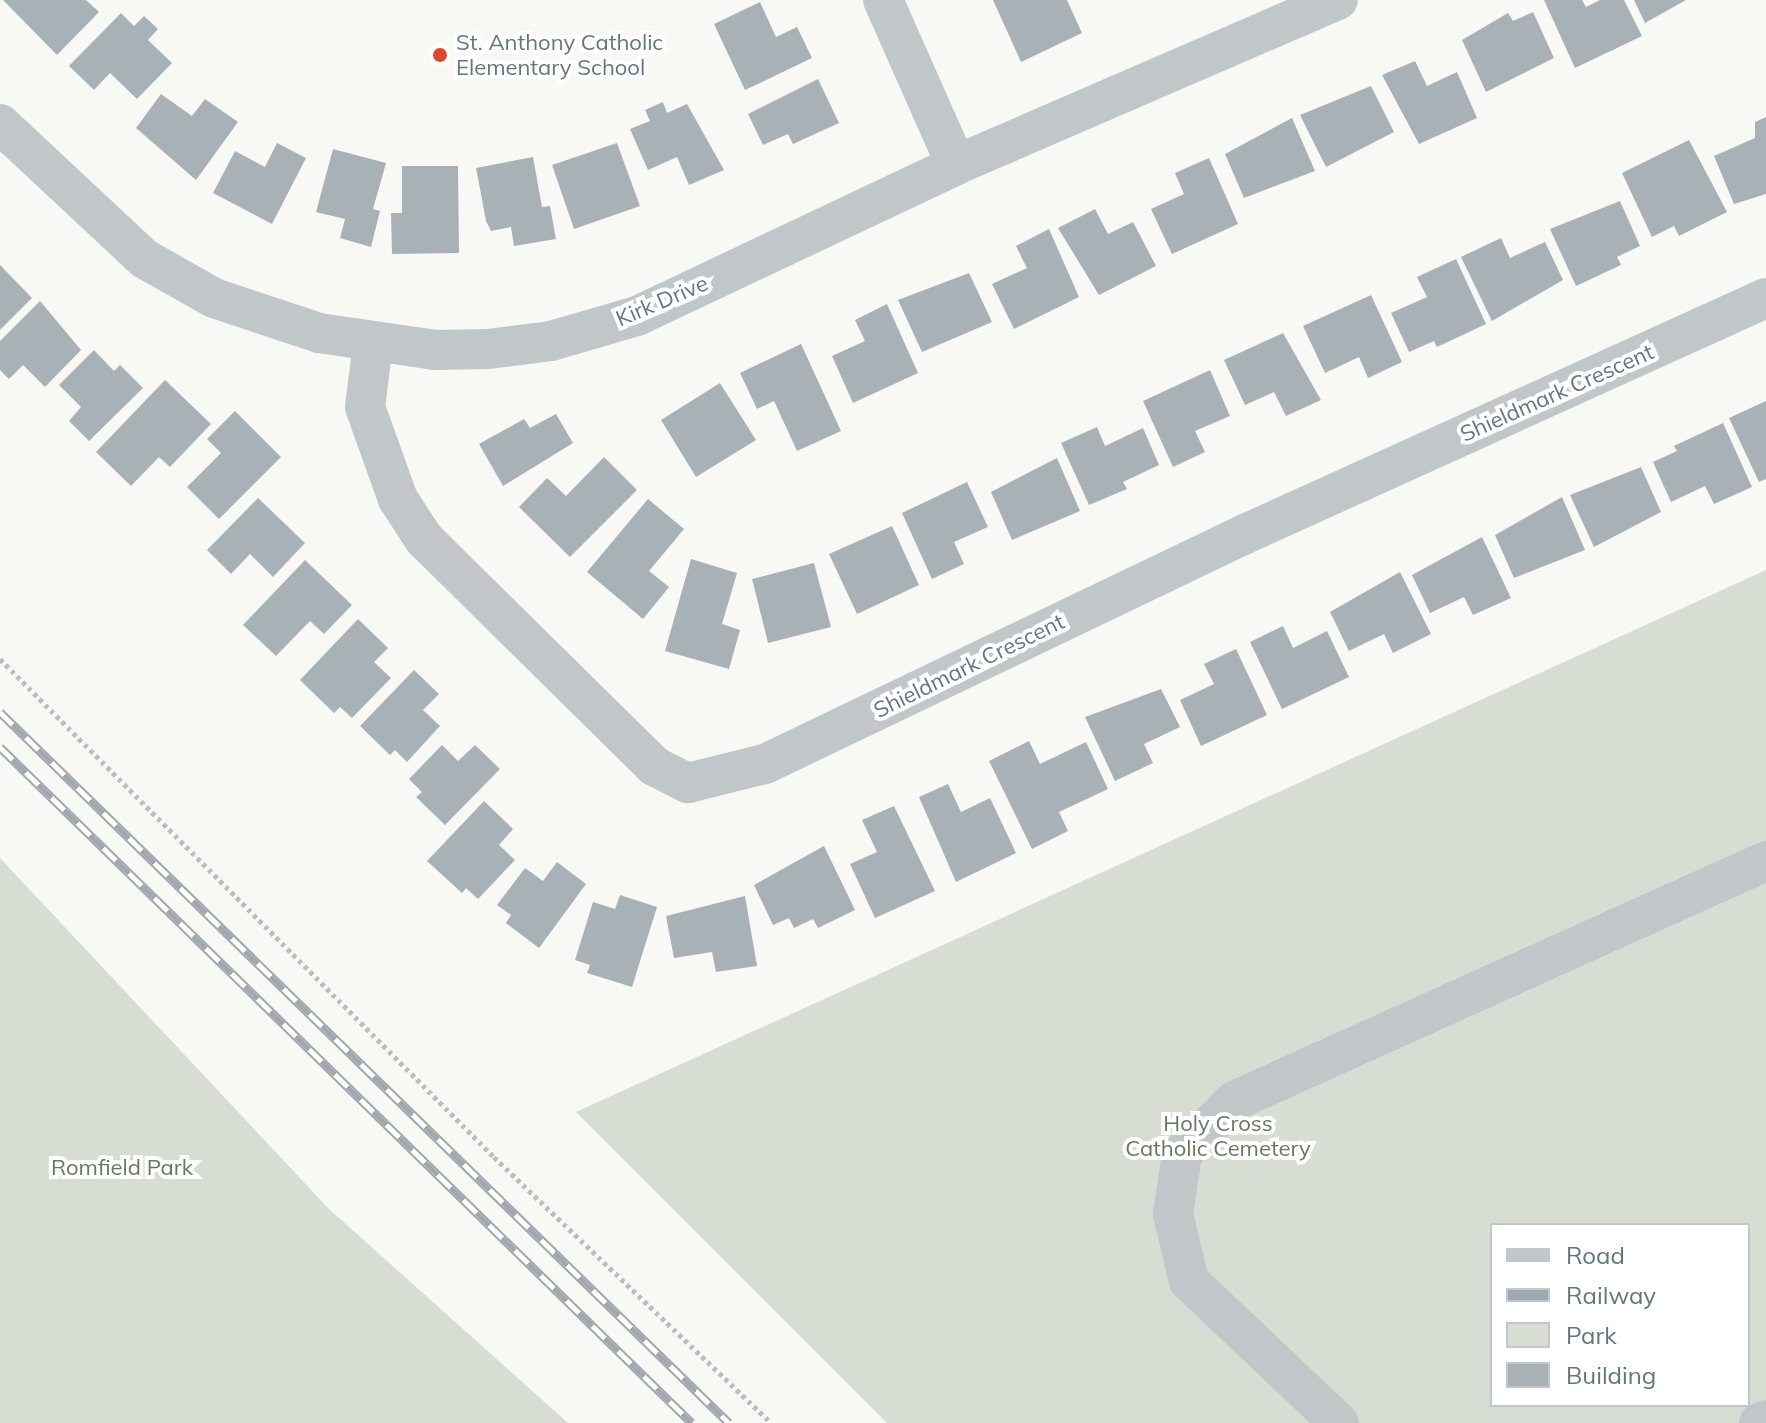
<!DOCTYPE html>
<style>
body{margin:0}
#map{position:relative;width:1766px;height:1423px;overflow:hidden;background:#f8f8f5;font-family:Mulish,sans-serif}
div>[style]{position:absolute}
.green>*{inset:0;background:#d8ddd4}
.building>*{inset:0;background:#a8b2b6}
.path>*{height:5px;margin-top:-2.5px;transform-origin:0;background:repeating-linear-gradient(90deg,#bbbec0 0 4px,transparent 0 8px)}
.minor>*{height:40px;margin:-20px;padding:0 20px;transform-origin:20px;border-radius:20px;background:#c1c6c9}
.rail>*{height:9px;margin-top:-4.5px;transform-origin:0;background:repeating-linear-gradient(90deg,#fff 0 18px,#a0a8ad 0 36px);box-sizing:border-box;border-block:2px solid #a0a8ad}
.dots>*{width:22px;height:22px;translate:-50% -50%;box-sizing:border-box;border:4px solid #fff;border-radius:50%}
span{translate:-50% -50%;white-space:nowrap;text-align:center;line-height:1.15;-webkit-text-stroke:8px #fff;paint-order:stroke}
.poi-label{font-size:22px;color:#637680}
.left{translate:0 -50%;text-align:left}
.street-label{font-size:22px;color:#637680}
.park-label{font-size:22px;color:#677862}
.legend{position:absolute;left:1490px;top:1223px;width:260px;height:184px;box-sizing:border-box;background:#fff;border:2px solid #c1c8cc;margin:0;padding:10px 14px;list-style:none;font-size:24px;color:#637680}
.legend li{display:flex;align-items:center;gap:16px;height:40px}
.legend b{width:40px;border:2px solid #c1c8cc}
</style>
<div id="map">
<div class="green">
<i style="clip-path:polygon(evenodd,1766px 570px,1766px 1423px,887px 1423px,576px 1112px,1766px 570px,1492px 1225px,1748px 1225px,1748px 1405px,1492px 1405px,1492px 1225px)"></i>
<i style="clip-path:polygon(0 858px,329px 1209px,568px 1423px,0 1423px)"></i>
</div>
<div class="building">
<i style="clip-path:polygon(3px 0,86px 0,99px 12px,57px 55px)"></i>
<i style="clip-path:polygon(993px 0,1067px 0,1082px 33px,1021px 62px)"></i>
<i style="clip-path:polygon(1544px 0,1582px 0,1586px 7px,1600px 0,1624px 0,1642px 36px,1575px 68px)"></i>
<i style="clip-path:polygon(1634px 0,1686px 0,1645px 23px)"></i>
<i style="clip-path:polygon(760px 2px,776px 37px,797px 27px,812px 58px,745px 90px,714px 24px)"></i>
<i style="clip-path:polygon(1533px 12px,1554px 58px,1486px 92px,1462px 40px,1508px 13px,1513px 21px)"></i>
<i style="clip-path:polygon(121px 13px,134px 26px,144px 16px,158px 29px,148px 40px,172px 63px,137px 99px,110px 73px,94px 90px,69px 66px)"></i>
<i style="clip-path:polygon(1415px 61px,1427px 86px,1457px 72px,1477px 118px,1419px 144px,1382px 75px)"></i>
<i style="clip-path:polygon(818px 79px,839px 123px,793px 144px,788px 134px,763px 145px,748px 114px)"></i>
<i style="clip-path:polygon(1371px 86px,1394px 132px,1326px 167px,1300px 115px)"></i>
<i style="clip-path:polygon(161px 94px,192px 116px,205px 99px,238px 122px,196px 180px,136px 128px)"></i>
<i style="clip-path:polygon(663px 102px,667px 113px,687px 104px,724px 170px,689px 185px,677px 157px,648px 170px,630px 129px,650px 121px,645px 110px)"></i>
<i style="clip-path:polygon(1766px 117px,1766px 194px,1734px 204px,1714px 156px,1755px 138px,1755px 122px)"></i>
<i style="clip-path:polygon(1292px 118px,1315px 171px,1244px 198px,1225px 154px)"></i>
<i style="clip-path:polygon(1689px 140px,1727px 212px,1679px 236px,1674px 226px,1652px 237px,1622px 173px)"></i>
<i style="clip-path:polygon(277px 143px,306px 158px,272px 224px,213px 193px,235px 151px,265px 167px)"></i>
<i style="clip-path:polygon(617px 143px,640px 206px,574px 229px,552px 165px)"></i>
<i style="clip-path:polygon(333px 149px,386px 163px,373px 209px,380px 211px,371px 247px,340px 238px,345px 219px,316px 212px)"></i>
<i style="clip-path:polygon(533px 157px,542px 207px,550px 206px,556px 239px,514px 246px,511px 227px,491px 231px,486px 221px,476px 168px)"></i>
<i style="clip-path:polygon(1209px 158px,1238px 224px,1172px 254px,1151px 209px,1184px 194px,1175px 173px)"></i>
<i style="clip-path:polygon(402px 166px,458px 166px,459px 253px,392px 254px,391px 213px,402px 213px)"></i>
<i style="clip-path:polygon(1620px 201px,1640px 246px,1617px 257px,1621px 265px,1576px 286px,1550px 229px)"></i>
<i style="clip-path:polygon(1095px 209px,1108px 234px,1133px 222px,1156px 266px,1099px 295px,1058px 228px)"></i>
<i style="clip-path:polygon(1049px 229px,1079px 297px,1014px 329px,992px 284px,1027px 268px,1016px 246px)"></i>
<i style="clip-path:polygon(1501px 238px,1510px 258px,1545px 242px,1563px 280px,1492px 321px,1461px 257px)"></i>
<i style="clip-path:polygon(1456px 259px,1486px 324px,1437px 347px,1434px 341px,1409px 352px,1391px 313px,1427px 297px,1417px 277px)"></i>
<i style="clip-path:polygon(0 265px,32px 298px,0 330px)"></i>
<i style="clip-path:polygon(969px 273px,992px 322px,922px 352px,898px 300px)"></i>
<i style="clip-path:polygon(1371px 295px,1402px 362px,1368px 378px,1359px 357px,1325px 373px,1303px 326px)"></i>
<i style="clip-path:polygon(40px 301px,81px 350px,45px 387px,23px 365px,9px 379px,0 370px,0 341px)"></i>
<i style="clip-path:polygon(887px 304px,918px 373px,853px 403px,832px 356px,865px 341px,855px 320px)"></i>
<i style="clip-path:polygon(1283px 333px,1321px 400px,1286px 416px,1274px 392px,1245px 405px,1224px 360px)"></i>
<i style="clip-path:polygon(801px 344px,841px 431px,797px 451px,774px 401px,757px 409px,740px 373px)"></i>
<i style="clip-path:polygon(94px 350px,114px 371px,120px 365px,143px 388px,89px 441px,69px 421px,81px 407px,59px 385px)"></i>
<i style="clip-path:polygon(1210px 370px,1230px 416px,1195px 431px,1205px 452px,1173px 467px,1143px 401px)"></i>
<i style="clip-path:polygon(165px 380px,211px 424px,170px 467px,159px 457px,131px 486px,96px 452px)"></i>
<i style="clip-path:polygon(720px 383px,756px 440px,696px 477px,661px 420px)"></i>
<i style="clip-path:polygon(1766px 401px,1766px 479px,1759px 482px,1729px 418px)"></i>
<i style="clip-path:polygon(235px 411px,281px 457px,219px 519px,187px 487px,221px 453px,207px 439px)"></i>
<i style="clip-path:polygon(556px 414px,573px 443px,503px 486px,479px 444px,524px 419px,530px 428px)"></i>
<i style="clip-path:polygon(1723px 423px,1752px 487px,1714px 504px,1705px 486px,1671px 502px,1653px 462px,1677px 451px,1674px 446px)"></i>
<i style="clip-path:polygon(1097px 427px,1105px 446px,1143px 428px,1159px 465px,1123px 482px,1127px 489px,1089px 505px,1061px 443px)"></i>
<i style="clip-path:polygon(604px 457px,637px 490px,570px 557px,519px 507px,547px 478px,566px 496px)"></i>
<i style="clip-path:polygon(1057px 458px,1080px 511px,1012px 540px,991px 492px)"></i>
<i style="clip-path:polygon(1641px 467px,1661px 512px,1594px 547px,1570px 495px)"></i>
<i style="clip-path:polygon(967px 482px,988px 527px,954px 542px,964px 564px,932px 579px,902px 513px)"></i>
<i style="clip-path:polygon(1562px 497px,1585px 550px,1514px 578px,1495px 535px)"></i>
<i style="clip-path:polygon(258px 498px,305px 543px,273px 577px,250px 554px,231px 574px,207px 550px)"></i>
<i style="clip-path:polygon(648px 499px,684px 529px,649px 571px,669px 587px,643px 619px,587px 572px)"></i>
<i style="clip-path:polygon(892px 526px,919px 585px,857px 614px,829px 554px)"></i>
<i style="clip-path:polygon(1482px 537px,1511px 598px,1473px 615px,1464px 597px,1430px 613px,1412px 575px)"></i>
<i style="clip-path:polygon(691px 559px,737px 573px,722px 624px,740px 630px,729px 669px,665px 651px)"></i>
<i style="clip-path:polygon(305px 560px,352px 605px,324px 634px,310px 621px,276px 656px,243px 625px)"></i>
<i style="clip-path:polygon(814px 563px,831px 627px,768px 643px,752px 579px)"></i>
<i style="clip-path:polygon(1400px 572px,1431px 634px,1393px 653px,1384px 634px,1349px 651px,1330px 612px)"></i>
<i style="clip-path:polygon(358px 619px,388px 648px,374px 662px,391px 678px,352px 718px,340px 707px,334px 713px,300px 680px)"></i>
<i style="clip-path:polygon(1283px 626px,1293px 648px,1327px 631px,1349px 677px,1282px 709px,1250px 642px)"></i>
<i style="clip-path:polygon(1236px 649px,1267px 715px,1201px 746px,1180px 700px,1214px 684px,1204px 664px)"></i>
<i style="clip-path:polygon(414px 670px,439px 694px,423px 710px,440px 726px,407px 762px,395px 750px,390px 755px,360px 726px)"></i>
<i style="clip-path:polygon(1161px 689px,1180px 727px,1144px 744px,1153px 763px,1115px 781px,1085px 717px)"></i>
<i style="clip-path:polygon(1029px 741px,1040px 764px,1086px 742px,1108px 789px,1059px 812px,1068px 831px,1032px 849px,989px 761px)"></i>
<i style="clip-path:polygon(442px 745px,458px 761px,475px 745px,500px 769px,445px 825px,416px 797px,422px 792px,409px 779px)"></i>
<i style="clip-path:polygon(948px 784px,961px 812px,990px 798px,1016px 853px,956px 882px,919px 797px)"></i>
<i style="clip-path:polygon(484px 801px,513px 829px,499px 845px,515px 860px,478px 899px,466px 888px,462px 893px,427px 861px)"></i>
<i style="clip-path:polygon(894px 806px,935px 891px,875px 918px,850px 864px,877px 852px,862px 820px)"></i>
<i style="clip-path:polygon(824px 846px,855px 910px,818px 928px,813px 919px,794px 928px,789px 918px,773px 925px,754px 885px)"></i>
<i style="clip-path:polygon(557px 862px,586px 884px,539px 948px,506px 923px,511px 915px,497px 905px,525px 868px,543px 881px)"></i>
<i style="clip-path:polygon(620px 895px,657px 907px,632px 987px,587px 973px,590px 965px,575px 960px,593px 902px,615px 909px)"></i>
<i style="clip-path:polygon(745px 896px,757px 966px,716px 972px,712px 952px,674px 958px,666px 916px)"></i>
</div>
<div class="path">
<i style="left:0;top:659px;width:701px;rotate:45.23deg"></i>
<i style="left:494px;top:1157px;width:384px;rotate:43.8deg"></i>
</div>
<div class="minor">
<i style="left:883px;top:0;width:180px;rotate:66.1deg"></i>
<i style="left:0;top:124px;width:198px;rotate:43deg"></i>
<i style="left:145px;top:259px;width:79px;rotate:29.5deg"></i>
<i style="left:214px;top:298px;width:111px;rotate:18.4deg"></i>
<i style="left:319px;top:333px;width:117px;rotate:8.3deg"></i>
<i style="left:435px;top:350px;width:53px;rotate:-1.1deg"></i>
<i style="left:488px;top:349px;width:64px;rotate:-7.2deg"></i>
<i style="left:551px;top:341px;width:90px;rotate:-16.2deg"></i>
<i style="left:637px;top:316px;width:353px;rotate:-25.3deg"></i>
<i style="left:956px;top:165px;width:416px;rotate:-23.4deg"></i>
<i style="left:373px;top:343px;width:64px;rotate:97.1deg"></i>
<i style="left:365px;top:407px;width:98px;rotate:70.3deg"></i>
<i style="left:398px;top:499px;width:48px;rotate:57deg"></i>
<i style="left:424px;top:539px;width:323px;rotate:44.6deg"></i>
<i style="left:654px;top:766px;width:38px;rotate:27deg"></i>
<i style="left:688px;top:783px;width:79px;rotate:-13.9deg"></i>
<i style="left:765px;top:764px;width:530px;rotate:-25.6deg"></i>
<i style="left:1243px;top:535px;width:574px;rotate:-24.38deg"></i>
<i style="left:1339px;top:1423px;width:207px;rotate:-136.6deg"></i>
<i style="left:1189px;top:1281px;width:69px;rotate:-103.4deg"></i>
<i style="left:1173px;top:1214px;width:61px;rotate:-81.5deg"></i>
<i style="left:1182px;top:1154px;width:74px;rotate:-45.5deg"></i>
<i style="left:1234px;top:1101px;width:584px;rotate:-24.28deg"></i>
<i style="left:1759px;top:1423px;width:8px;rotate:-23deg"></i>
</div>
<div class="rail">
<i style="left:0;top:712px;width:1018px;rotate:44.28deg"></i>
<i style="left:0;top:747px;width:967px;rotate:44.33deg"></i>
</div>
<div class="dots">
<i style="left:440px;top:55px;background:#e34629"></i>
</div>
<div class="poi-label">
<span class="left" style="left:456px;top:55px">St. Anthony Catholic<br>Elementary School</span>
</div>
<div class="street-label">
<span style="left:662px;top:301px;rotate:-23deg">Kirk Drive</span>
<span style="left:1557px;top:393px;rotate:-24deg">Shieldmark Crescent</span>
<span style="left:969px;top:666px;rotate:-26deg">Shieldmark Crescent</span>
</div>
<div class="park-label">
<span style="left:1218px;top:1136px">Holy Cross<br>Catholic Cemetery</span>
<span style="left:122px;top:1168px">Romfield Park</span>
</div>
<ul class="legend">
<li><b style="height:10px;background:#c1c6c9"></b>Road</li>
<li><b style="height:10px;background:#a0a8ad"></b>Railway</li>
<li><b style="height:22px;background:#d8ddd4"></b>Park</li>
<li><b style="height:22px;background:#a8b2b6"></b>Building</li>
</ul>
</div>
